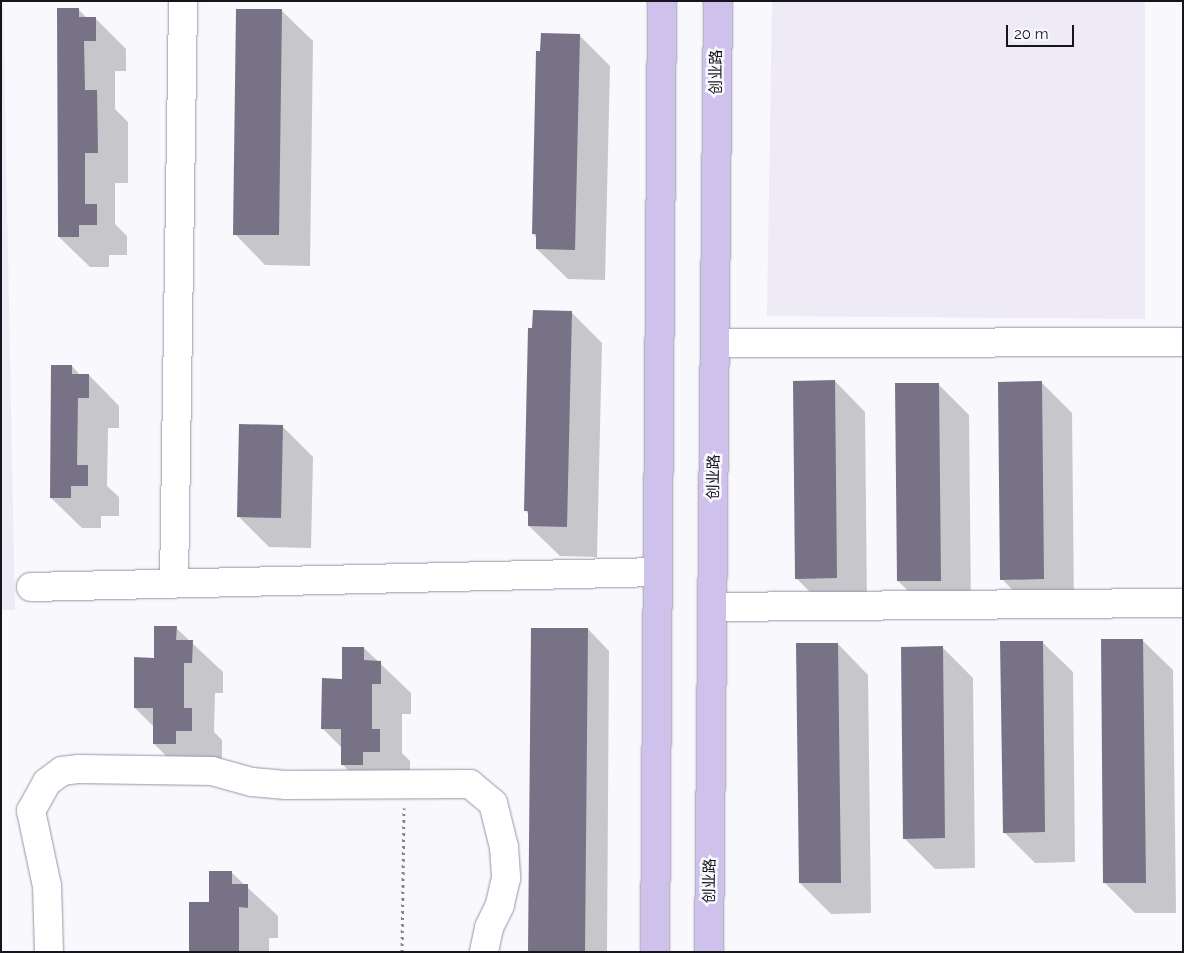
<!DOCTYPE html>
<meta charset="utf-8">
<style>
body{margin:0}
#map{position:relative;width:1184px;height:953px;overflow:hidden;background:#f9f8fd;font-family:Raleway,"Noto Sans SC",sans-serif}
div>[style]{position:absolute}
.built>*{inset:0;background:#eeebf7}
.shadow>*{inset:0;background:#0003}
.building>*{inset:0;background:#787286}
.path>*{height:3px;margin-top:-1.5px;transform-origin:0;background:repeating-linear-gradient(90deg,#86858b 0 2.5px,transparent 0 6.5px)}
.roads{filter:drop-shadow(0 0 1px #9994a8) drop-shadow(0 0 1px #9994a8)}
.minor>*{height:28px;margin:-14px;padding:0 14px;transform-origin:14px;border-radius:14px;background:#fff}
.major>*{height:28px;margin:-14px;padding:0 14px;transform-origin:14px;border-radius:14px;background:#cec1ec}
span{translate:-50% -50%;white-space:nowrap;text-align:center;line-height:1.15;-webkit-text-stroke:5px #f9f8fd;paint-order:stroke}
.street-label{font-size:15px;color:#17151c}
.frame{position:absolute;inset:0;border:2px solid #17151c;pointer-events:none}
.scale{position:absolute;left:1006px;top:25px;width:68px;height:22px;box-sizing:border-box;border:2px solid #17151c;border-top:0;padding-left:6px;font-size:15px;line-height:18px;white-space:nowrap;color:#17151c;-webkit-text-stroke:4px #f9f8fd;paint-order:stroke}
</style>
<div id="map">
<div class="built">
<i style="clip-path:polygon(1px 1px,3px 1px,15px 610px,1px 610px)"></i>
<i style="clip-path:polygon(772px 1px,1145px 1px,1145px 319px,767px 316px)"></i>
</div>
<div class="shadow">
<i style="clip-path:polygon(78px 9px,87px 18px,95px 18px,126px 49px,126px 71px,115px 71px,115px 109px,128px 122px,128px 183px,115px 183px,115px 224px,127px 236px,127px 255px,109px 255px,109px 267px,90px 267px,59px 237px)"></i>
<i style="clip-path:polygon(282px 11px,313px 41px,310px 266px,265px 265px,235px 234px)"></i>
<i style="clip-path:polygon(579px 35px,610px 66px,605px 280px,568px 279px,537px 249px,537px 238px,533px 234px)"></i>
<i style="clip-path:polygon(571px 312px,602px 343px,597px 557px,560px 556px,529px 526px,529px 515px,525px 510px)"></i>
<i style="clip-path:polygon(72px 366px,80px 375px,89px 375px,119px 406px,119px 428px,108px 428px,107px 486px,119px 497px,119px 516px,101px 516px,101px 528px,82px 528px,51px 498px)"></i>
<i style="clip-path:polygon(835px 381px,865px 412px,867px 608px,827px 609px,796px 578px)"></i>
<i style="clip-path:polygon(1042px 383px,1072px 413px,1074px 609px,1032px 610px,1002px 579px)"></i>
<i style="clip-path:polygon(938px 384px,969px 415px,971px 611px,929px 611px,898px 581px)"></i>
<i style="clip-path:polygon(282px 426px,313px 457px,311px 548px,269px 547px,239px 517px)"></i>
<i style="clip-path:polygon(176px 628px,223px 672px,223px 693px,215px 693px,214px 732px,222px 740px,222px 761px,185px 774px,154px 744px,154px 727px,135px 708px,155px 659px)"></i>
<i style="clip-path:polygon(588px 629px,609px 651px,607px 952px,529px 952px)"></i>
<i style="clip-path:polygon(1142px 640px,1173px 670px,1176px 913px,1135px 913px,1105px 883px)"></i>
<i style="clip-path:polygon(1042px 642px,1073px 672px,1075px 862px,1035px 863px,1004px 832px)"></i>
<i style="clip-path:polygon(838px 644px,868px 675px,871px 913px,831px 914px,800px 883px)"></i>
<i style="clip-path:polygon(364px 648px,411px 693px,411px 714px,402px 714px,402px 753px,410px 761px,410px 783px,373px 795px,342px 764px,342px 748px,323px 729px,343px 680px)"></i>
<i style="clip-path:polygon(943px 648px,973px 678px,975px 868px,935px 869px,904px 838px)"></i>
<i style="clip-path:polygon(231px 872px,278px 916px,278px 938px,269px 938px,269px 952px,190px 952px,210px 904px)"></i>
</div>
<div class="building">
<i style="clip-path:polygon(57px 8px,79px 8px,79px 17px,96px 17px,96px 41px,84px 41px,85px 90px,97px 90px,98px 153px,85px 153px,85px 204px,97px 204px,97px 225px,79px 225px,79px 237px,58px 237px)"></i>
<i style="clip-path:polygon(236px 9px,282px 9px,279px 235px,233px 235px)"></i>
<i style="clip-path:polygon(541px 33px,580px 34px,575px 250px,536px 249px,536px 234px,532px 234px,536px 51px,540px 51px)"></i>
<i style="clip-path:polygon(533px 310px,572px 311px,567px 527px,528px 526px,528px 511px,524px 511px,528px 328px,532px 328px)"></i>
<i style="clip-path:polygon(51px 365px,72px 365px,72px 374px,89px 374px,89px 398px,78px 398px,77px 465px,88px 465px,88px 486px,71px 486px,71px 498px,50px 498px)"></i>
<i style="clip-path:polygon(835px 380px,837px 578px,795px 579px,793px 381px)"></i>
<i style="clip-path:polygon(1042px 381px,1044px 579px,1000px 580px,998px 382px)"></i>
<i style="clip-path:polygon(895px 383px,939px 383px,941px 581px,897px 581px)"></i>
<i style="clip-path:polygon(239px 424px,283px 425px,281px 518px,237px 517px)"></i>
<i style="clip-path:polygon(154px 626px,177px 626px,176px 640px,193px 640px,192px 663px,184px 663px,184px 708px,192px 708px,192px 731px,176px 731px,176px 744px,153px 744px,153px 708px,134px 708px,134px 657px,154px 658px)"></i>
<i style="clip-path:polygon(531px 628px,588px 628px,585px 952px,528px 952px)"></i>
<i style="clip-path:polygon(1101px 639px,1143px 639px,1146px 883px,1103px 883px)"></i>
<i style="clip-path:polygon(1000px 641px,1043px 641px,1045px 832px,1003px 833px)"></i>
<i style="clip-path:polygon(796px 643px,838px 643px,841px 883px,799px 883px)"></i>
<i style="clip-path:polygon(943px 646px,945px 838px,903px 839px,901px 647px)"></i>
<i style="clip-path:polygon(342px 647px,364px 647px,364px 660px,381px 661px,381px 684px,372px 684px,372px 729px,380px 729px,380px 752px,363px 752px,363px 765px,341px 765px,341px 729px,321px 729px,322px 678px,342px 679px)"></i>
<i style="clip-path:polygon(209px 871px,232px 871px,232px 884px,248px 884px,248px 908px,239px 907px,239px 952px,189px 952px,189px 902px,209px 902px)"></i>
</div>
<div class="path">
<i style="left:402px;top:952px;width:144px;rotate:-89.2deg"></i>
</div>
<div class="roads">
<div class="minor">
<i style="left:715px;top:343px;width:468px;rotate:-0.1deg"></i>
<i style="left:174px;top:583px;width:582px;rotate:-89.11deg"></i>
<i style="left:31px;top:587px;width:627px;rotate:-1.37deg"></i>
<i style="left:712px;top:607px;width:471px;rotate:-0.5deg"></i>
<i style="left:49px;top:952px;width:66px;rotate:-91.7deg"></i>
<i style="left:47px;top:886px;width:77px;rotate:-102deg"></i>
<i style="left:31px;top:811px;width:33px;rotate:-61deg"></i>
<i style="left:47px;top:782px;width:19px;rotate:-36deg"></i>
<i style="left:62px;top:771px;width:17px;rotate:-7deg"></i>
<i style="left:79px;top:769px;width:133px;rotate:0.9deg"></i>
<i style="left:212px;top:771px;width:41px;rotate:15.4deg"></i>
<i style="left:252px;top:782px;width:34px;rotate:5deg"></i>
<i style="left:286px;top:785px;width:184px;rotate:-0.3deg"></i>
<i style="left:470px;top:784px;width:30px;rotate:40deg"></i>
<i style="left:493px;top:803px;width:45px;rotate:76deg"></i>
<i style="left:504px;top:847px;width:31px;rotate:86deg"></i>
<i style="left:506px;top:878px;width:28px;rotate:103deg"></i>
<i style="left:500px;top:905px;width:25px;rotate:116deg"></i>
<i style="left:489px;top:928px;width:25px;rotate:102deg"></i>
</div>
<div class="major">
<i style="left:655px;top:952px;width:951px;rotate:-89.58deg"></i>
<i style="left:709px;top:952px;width:951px;rotate:-89.46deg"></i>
</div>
</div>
<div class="street-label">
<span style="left:717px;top:72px;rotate:-90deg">创业路</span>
<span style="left:714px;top:477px;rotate:-89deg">创业路</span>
<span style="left:710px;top:881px;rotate:-89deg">创业路</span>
</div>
<div class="frame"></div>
<div class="scale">20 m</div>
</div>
